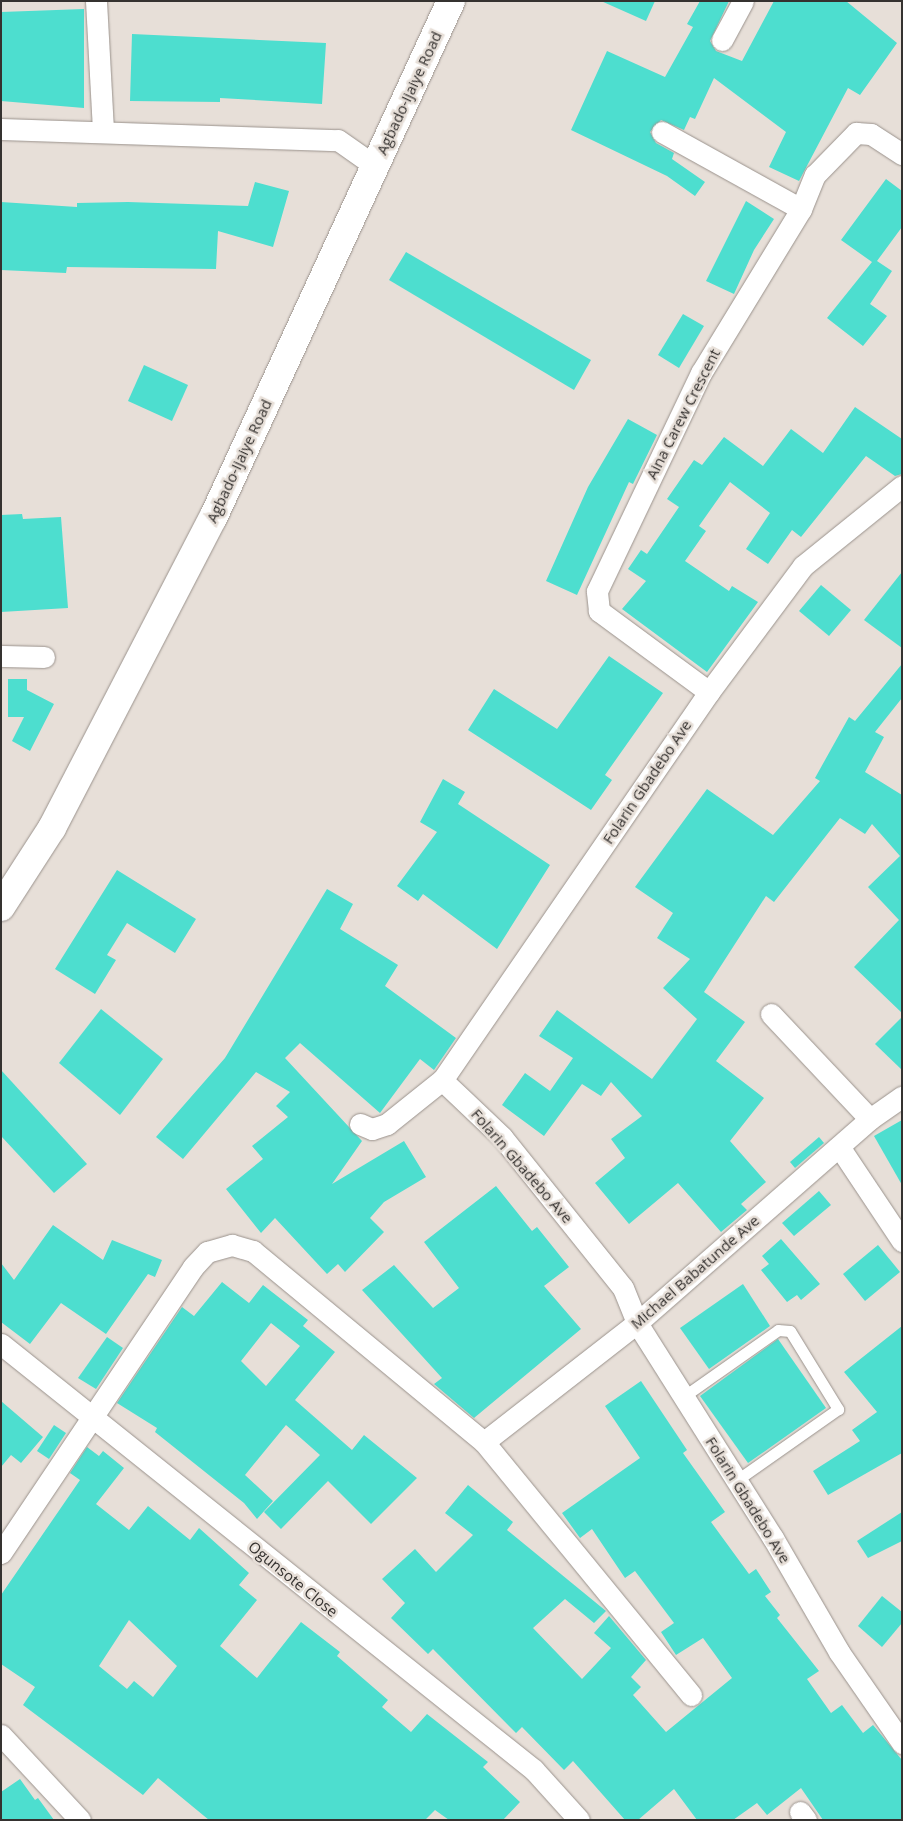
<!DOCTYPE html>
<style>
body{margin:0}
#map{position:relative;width:903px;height:1821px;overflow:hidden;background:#e7dfd8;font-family:"Open Sans",sans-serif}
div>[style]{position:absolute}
.building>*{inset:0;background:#4ddecf}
.roads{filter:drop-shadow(0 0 1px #9a928c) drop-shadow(0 0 1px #9a928c)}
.lane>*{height:11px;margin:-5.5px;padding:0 5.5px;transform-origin:5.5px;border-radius:5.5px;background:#fff}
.street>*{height:21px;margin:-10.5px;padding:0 10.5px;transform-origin:10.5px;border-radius:10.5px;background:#fff}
.secondary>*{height:28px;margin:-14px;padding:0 14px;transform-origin:14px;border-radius:14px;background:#fff}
span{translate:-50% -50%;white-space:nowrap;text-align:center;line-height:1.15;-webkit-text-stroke:5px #e7dfd8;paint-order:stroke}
.street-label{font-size:15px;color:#353230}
.frame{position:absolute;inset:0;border:2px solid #353230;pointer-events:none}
</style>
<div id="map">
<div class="building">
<i style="clip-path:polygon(601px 1px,655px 1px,646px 21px)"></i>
<i style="clip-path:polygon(700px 1px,729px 1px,710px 41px,716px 51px,742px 61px,774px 1px,846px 1px,897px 43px,860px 95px,848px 88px,799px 181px,769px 167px,786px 132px,714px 78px,695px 119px,690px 117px,684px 130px,661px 120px,650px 132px,656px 143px,674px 153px,672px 159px,705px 182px,695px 196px,667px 176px,571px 130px,607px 51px,665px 77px,693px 27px,687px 24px)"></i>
<i style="clip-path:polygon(84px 9px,84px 108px,1px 101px,1px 12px)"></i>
<i style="clip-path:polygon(132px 34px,326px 43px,322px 104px,220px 98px,220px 102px,130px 101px)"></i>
<i style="clip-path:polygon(886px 179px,902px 191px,902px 227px,877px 261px,892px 271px,870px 304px,887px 316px,863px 346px,827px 318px,872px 262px,841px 240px)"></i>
<i style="clip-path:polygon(255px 182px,289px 191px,273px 247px,218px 231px,216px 269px,67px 267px,66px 273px,1px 270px,1px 202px,77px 207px,77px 203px,128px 202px,248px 206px)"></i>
<i style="clip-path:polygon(746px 201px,774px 219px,754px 250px,734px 294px,706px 281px)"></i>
<i style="clip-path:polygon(406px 252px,591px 360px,574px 390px,389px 280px)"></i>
<i style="clip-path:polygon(683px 314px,704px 326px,679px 368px,658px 355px)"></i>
<i style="clip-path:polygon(144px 365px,188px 385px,172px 421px,128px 401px)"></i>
<i style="clip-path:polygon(855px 407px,902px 439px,902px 474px,895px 476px,866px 456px,801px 537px,792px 530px,768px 564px,746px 549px,770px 513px,730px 482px,699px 526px,706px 531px,685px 561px,729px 591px,732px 586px,758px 602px,707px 672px,622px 609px,646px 581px,628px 569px,641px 550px,647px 554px,679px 507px,667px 499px,694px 460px,702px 465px,724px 437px,763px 466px,791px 429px,823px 453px)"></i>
<i style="clip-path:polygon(628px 419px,657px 435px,633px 484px,629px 482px,577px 595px,546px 581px,588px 487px)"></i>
<i style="clip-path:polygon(22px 514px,23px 519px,61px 517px,68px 608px,1px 612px,1px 515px)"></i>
<i style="clip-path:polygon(902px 572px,902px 648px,864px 620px)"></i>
<i style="clip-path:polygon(821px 585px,851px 610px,829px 636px,799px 611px)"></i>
<i style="clip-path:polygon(609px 656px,663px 693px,605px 775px,612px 780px,591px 810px,468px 730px,494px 689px,557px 729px)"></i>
<i style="clip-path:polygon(902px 664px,902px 698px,875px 732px,884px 737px,865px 772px,902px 795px,902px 1013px,854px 967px,899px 920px,868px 887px,900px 856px,872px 824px,865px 834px,840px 818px,774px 902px,766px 896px,704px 992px,745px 1022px,716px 1061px,764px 1098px,730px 1141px,766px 1182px,741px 1204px,747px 1210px,721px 1232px,678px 1183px,629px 1224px,595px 1183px,625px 1158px,611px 1139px,642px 1116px,611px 1082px,601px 1096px,582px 1084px,544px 1136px,502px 1105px,525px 1073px,550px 1091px,573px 1058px,539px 1036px,557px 1010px,652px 1079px,697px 1019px,663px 988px,690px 959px,657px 938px,673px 913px,635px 887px,707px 789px,773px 835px,820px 781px,815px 778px,849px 717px,855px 721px)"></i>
<i style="clip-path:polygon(8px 679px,27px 679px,27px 690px,54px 704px,30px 751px,12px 741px,24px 717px,8px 717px)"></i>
<i style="clip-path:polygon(443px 779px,465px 792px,458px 804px,550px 865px,497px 949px,423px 894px,418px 901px,397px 886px,437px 832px,420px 822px)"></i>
<i style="clip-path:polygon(117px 870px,196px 919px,175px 953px,127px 923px,107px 955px,116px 960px,95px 994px,55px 969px)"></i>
<i style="clip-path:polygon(327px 889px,353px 904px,340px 929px,398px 965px,385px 986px,456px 1038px,434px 1070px,420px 1059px,380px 1113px,300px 1043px,285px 1058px,362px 1141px,332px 1184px,404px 1141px,426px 1177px,384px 1202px,370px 1218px,384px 1232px,345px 1272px,338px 1264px,327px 1274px,275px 1218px,261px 1233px,226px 1189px,263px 1159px,252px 1146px,288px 1117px,276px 1106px,290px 1092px,256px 1072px,183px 1159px,156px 1137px,225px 1058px)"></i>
<i style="clip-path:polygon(101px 1009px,163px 1059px,120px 1115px,59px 1063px)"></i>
<i style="clip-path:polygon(902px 1017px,902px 1070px,875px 1044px)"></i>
<i style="clip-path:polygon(1px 1070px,87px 1164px,54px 1193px,1px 1136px)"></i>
<i style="clip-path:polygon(902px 1120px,902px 1185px,874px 1136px)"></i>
<i style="clip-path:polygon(819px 1137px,824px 1143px,795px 1168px,790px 1162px)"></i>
<i style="clip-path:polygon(496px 1186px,532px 1231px,537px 1227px,569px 1267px,544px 1286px,581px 1329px,474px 1418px,434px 1384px,442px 1378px,362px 1290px,394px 1265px,433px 1308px,459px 1288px,424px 1242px)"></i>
<i style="clip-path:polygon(819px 1191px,831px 1205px,794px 1236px,782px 1223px)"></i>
<i style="clip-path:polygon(53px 1225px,103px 1260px,112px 1240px,162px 1260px,155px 1277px,148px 1274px,106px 1334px,61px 1303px,30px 1344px,1px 1322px,1px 1263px,14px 1280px)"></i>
<i style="clip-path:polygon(781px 1239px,820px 1284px,801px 1300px,797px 1295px,787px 1302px,761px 1270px,769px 1264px,762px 1256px)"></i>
<i style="clip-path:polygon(878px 1245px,900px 1272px,865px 1301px,843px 1274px)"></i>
<i style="clip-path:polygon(evenodd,222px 1282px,249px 1303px,263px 1285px,308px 1320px,303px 1326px,335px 1352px,295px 1400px,352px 1450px,364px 1435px,417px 1478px,371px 1524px,328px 1481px,281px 1529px,264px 1512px,320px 1455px,286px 1425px,245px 1475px,273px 1501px,257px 1519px,244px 1503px,155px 1432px,157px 1428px,117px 1403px,182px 1307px,194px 1316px,222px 1282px,271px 1323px,300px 1346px,266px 1386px,241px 1361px,271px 1323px)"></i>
<i style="clip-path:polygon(743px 1284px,770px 1326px,709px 1369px,680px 1328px)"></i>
<i style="clip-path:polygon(902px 1326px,902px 1453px,828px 1495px,813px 1471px,860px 1441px,852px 1430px,877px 1412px,844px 1372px)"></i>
<i style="clip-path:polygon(107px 1337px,123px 1348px,96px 1389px,78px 1378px)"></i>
<i style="clip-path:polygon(778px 1339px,826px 1408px,748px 1463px,700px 1396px)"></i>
<i style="clip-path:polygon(641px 1381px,687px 1450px,683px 1453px,725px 1512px,711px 1522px,749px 1574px,756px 1569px,771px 1592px,765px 1596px,780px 1615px,777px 1618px,819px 1671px,807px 1679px,831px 1713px,842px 1705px,863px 1733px,873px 1725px,902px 1760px,902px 1820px,823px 1820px,801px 1788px,767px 1815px,757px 1803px,733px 1820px,697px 1820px,674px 1789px,638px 1820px,625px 1820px,573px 1761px,564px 1770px,522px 1727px,516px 1733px,433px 1649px,428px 1654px,391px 1618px,405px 1603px,382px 1579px,415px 1549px,436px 1572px,473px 1535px,445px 1513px,468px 1485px,513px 1522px,507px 1530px,606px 1611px,594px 1623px,565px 1599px,533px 1628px,582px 1679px,611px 1648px,594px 1633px,609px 1616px,646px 1660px,631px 1677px,641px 1687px,633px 1695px,666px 1732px,732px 1678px,703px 1638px,676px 1655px,661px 1632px,674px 1623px,635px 1571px,625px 1578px,592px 1529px,580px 1538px,562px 1513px,640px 1458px,605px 1406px)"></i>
<i style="clip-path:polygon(1px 1401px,43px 1437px,21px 1463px,11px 1455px,1px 1467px)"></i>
<i style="clip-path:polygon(54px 1425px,66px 1433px,49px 1459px,37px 1451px)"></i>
<i style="clip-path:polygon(evenodd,87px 1447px,99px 1456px,103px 1451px,124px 1468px,96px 1504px,129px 1530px,148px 1506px,190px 1540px,199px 1528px,249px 1573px,239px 1585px,257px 1600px,220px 1646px,257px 1678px,301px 1622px,340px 1652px,337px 1656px,388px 1700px,382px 1707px,411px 1732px,427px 1714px,488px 1762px,483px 1767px,520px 1802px,503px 1820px,449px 1820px,435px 1810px,425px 1820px,209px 1820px,158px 1778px,143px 1795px,23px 1705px,35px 1687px,1px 1664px,1px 1595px,80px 1480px,70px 1473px,87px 1447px,129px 1620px,177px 1666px,153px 1697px,134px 1681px,127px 1689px,99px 1666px,129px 1620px)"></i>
<i style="clip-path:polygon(902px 1512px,902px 1541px,868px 1558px,857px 1541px)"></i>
<i style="clip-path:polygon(882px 1596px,902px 1612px,902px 1623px,882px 1647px,858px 1626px)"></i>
<i style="clip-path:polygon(20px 1779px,35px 1800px,38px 1798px,54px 1820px,1px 1820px,1px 1792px)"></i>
</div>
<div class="roads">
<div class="lane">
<i style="left:683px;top:1397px;width:116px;rotate:-35.2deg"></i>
<i style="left:778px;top:1330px;width:12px;rotate:5deg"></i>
<i style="left:790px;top:1331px;width:92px;rotate:58.4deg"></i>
<i style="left:838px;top:1409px;width:123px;rotate:144.9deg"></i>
</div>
<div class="street">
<i style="left:96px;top:1px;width:128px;rotate:86.9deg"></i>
<i style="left:722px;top:40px;width:44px;rotate:-61.7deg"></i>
<i style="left:1px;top:129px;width:337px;rotate:1.9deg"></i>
<i style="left:338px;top:140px;width:45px;rotate:35.1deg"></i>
<i style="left:662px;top:132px;width:159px;rotate:29deg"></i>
<i style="left:902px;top:486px;width:127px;rotate:141.1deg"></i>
<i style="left:803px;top:566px;width:157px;rotate:126.7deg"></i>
<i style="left:709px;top:692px;width:471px;rotate:124.5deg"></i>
<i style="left:442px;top:1080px;width:83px;rotate:43.5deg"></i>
<i style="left:502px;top:1137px;width:193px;rotate:51.3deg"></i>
<i style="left:623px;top:1288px;width:38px;rotate:68deg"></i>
<i style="left:637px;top:1323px;width:254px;rotate:57.7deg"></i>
<i style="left:773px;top:1538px;width:132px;rotate:59.9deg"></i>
<i style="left:839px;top:1652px;width:111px;rotate:55.3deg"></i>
<i style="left:1px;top:656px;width:43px;rotate:1.3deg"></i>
<i style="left:709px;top:692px;width:137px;rotate:-143.6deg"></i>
<i style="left:599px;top:611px;width:20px;rotate:-96deg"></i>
<i style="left:597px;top:591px;width:242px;rotate:-64.5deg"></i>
<i style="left:701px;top:373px;width:192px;rotate:-58.6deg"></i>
<i style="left:801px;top:209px;width:37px;rotate:-68deg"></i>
<i style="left:815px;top:175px;width:59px;rotate:-45.7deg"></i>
<i style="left:856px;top:133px;width:15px;rotate:4deg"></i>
<i style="left:871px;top:134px;width:37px;rotate:33deg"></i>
<i style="left:771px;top:1014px;width:144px;rotate:46.7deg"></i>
<i style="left:360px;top:1124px;width:13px;rotate:23deg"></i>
<i style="left:372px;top:1129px;width:16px;rotate:-18deg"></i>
<i style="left:387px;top:1124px;width:70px;rotate:-38.7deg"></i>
<i style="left:840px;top:1148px;width:112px;rotate:56.3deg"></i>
<i style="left:1px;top:1344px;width:682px;rotate:38.63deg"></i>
<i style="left:534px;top:1770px;width:67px;rotate:48deg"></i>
<i style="left:484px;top:1442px;width:194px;rotate:-37.9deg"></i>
<i style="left:637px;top:1323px;width:310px;rotate:-41.2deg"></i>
<i style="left:870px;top:1119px;width:39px;rotate:-35deg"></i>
<i style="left:1px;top:1553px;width:344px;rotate:-56.1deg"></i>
<i style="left:193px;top:1267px;width:21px;rotate:-47deg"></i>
<i style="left:207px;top:1252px;width:26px;rotate:-16deg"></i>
<i style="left:232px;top:1245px;width:22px;rotate:16deg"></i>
<i style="left:253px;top:1251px;width:300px;rotate:39.6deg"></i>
<i style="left:484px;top:1442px;width:327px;rotate:50.7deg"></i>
<i style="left:1px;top:1735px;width:116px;rotate:47.1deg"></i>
<i style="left:800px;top:1812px;width:10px;rotate:53deg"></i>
</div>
<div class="secondary">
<i style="left:1px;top:907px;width:94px;rotate:-57.2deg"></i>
<i style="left:52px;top:828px;width:349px;rotate:-62.6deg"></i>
<i style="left:213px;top:518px;width:569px;rotate:-65.28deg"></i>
</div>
</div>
<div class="street-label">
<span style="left:409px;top:93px;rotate:-65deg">Agbado-Ijaiye Road</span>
<span style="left:683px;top:414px;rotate:-63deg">Aina Carew Crescent</span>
<span style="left:239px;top:461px;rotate:-65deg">Agbado-Ijaiye Road</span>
<span style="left:647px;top:782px;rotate:-56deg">Folarin Gbadebo Ave</span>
<span style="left:522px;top:1166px;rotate:49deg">Folarin Gbadebo Ave</span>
<span style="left:695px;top:1272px;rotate:-41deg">Michael Babatunde Ave</span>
<span style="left:748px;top:1500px;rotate:58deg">Folarin Gbadebo Ave</span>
<span style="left:293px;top:1579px;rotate:39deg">Ogunsote Close</span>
</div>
<div class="frame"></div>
</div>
